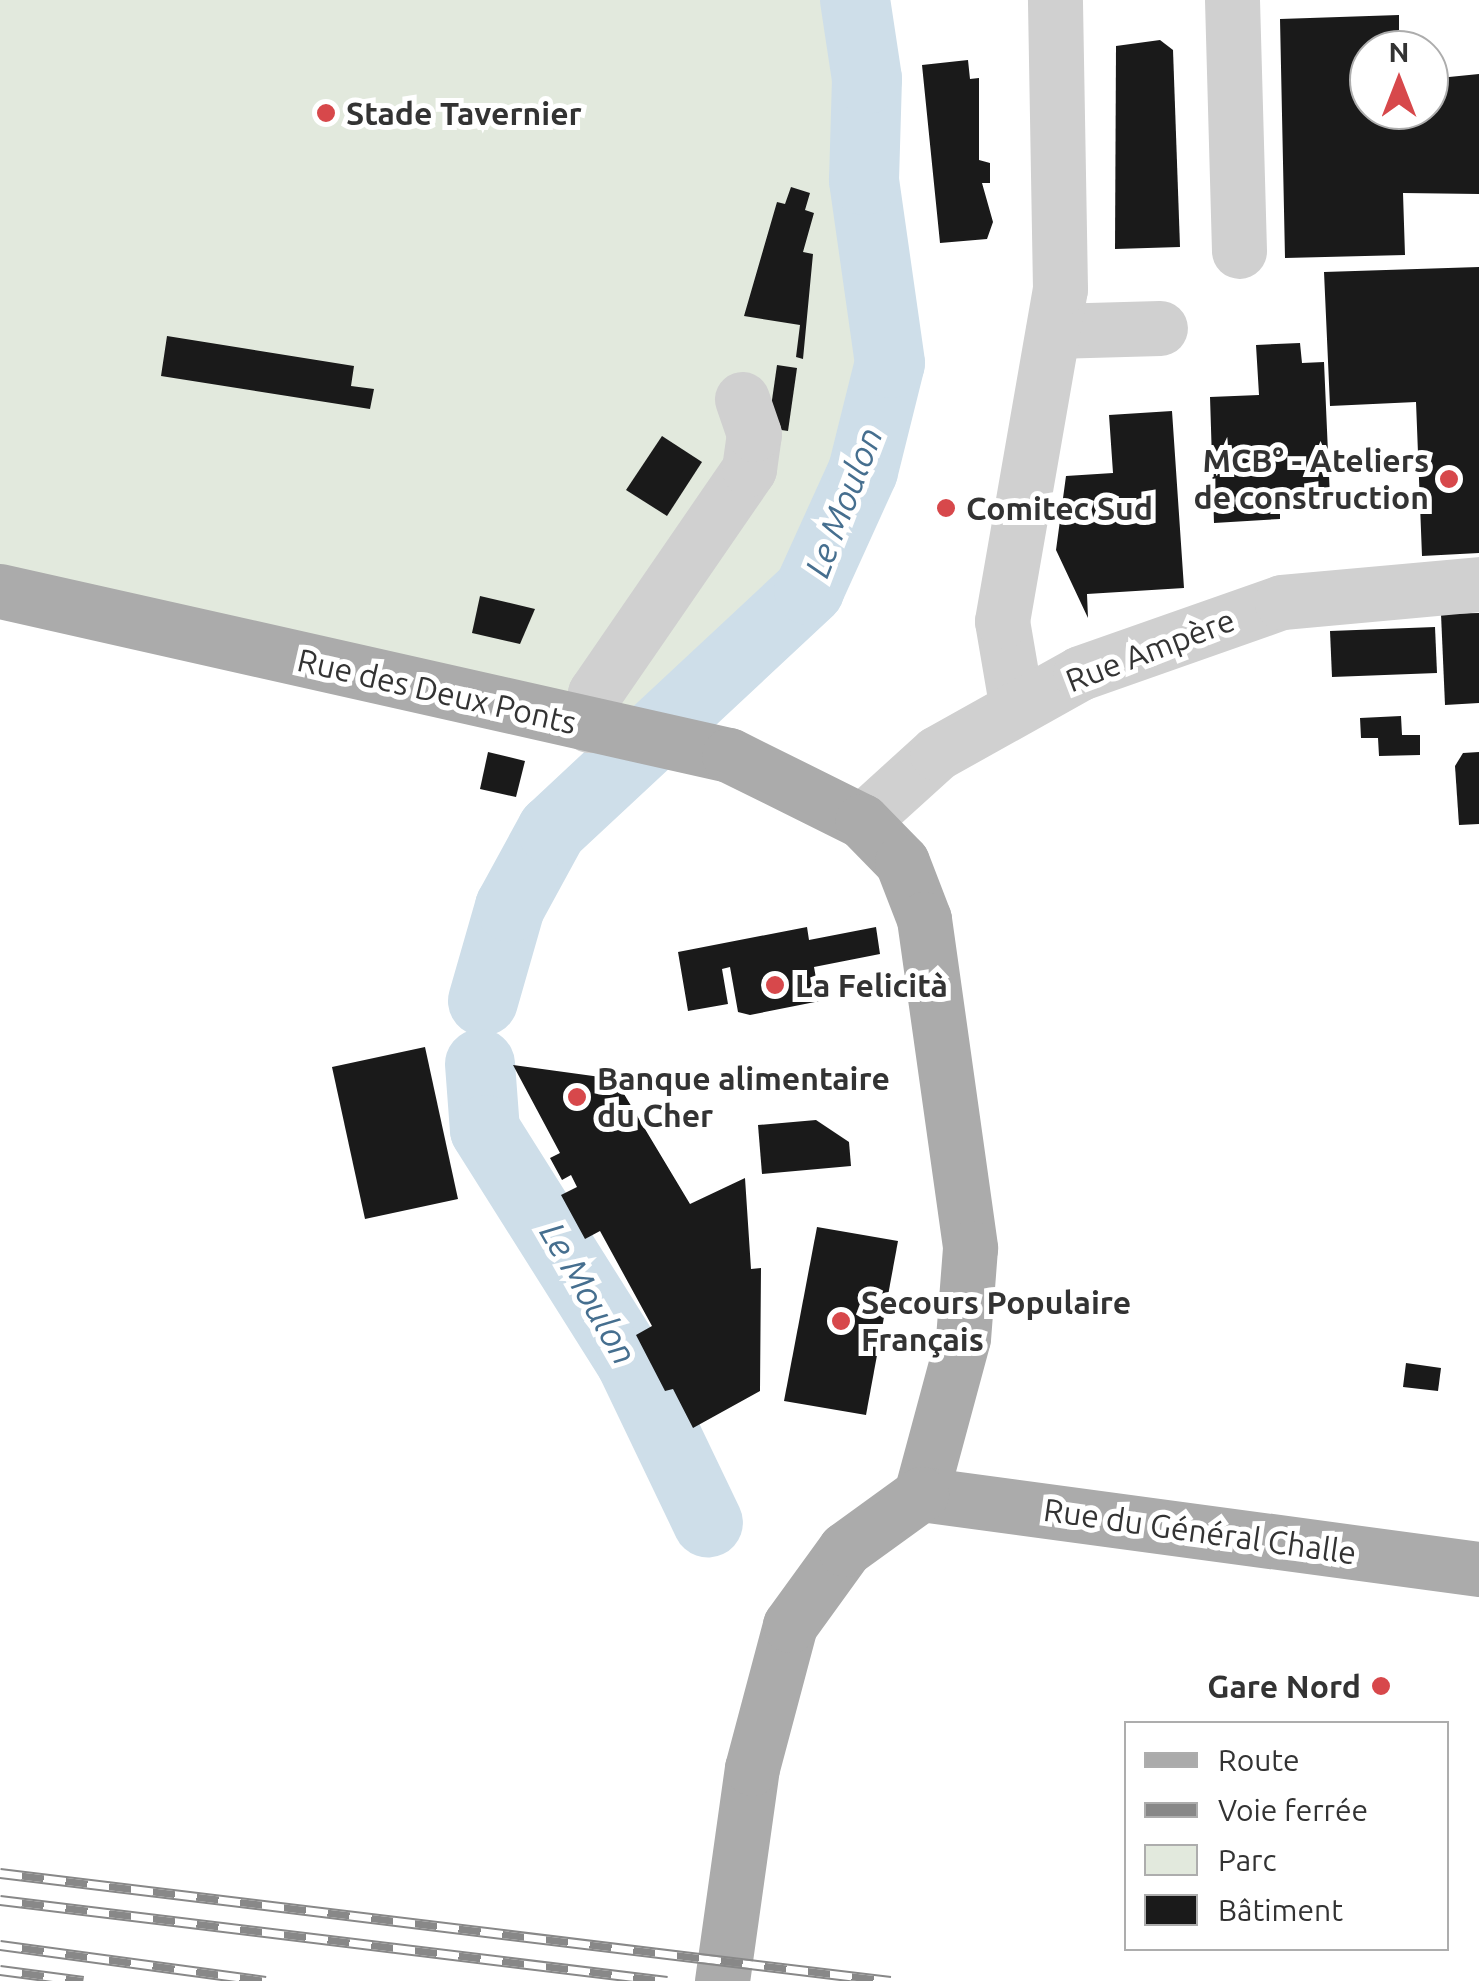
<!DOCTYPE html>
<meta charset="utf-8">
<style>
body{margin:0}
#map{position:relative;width:1479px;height:1981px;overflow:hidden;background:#fff;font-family:Ubuntu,sans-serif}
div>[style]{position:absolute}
.green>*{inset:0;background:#e2e9dd}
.river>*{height:70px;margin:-35px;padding:0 35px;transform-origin:35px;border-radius:35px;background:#cedee9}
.building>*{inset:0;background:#1a1a1a}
.minor>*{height:55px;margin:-27.5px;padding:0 27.5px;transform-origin:27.5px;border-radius:27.5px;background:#d0d0d0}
.major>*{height:55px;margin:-27.5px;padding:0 27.5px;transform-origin:27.5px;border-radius:27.5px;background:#ababab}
.rail>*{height:11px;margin-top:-5.5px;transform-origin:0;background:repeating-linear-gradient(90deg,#fff 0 22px,#888 0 44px);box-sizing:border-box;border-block:2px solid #888}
.dots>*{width:28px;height:28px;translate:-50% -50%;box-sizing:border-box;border:5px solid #fff;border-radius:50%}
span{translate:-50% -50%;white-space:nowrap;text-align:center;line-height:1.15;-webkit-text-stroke:10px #fff;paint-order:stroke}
.poi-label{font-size:32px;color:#333;font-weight:700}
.left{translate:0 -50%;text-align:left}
.right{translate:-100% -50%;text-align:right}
.street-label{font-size:32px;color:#333}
.water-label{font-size:35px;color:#466f8f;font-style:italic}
.legend{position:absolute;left:1124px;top:1721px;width:325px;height:230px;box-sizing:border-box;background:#fff;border:2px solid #adadad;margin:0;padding:12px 18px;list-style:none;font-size:30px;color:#333}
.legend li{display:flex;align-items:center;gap:20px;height:50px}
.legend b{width:50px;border:2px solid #adadad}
.north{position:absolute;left:1349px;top:30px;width:100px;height:100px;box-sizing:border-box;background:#fff;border:2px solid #adadad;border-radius:50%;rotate:0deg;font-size:28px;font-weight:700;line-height:40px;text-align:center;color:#333}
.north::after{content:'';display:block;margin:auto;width:35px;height:45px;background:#d7484b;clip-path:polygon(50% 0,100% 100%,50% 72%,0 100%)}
</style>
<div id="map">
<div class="green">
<i style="clip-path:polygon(0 0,855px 0,867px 79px,864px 180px,890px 363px,863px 471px,809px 590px,757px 648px,665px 723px,0 617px)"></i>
</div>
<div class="river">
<i style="left:483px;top:1001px;width:98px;rotate:-74deg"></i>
<i style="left:510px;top:907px;width:88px;rotate:-61.4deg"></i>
<i style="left:552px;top:830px;width:352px;rotate:-43deg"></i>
<i style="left:809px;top:590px;width:131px;rotate:-65.6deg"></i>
<i style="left:863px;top:471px;width:111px;rotate:-76deg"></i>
<i style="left:890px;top:363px;width:185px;rotate:-98.1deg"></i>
<i style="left:864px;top:180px;width:101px;rotate:-88.3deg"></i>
<i style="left:867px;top:79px;width:80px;rotate:-98.6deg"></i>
<i style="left:480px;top:1064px;width:66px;rotate:85.7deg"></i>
<i style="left:485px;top:1130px;width:274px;rotate:57.8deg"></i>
<i style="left:631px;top:1362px;width:178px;rotate:64.4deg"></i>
</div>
<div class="building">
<i style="clip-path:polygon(1399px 15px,1399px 50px,1369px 50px,1369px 110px,1429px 110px,1429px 79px,1479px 74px,1479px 194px,1403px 193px,1405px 255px,1285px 258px,1280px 19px)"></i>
<i style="clip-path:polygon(1160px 40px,1173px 50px,1180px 247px,1115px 249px,1116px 46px)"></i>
<i style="clip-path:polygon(968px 60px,970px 79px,979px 78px,979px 160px,990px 163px,990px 183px,982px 183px,993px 222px,987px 239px,940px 243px,922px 65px)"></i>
<i style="clip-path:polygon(791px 187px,810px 193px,805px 210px,814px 213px,803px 252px,813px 254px,803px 359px,796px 357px,800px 325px,744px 316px,777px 202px,785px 204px)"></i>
<i style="clip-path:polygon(1479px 267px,1479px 553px,1422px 556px,1416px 402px,1330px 406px,1324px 272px)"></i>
<i style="clip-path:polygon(167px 336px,354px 366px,351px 386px,374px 389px,370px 409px,161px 376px)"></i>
<i style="clip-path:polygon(1300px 343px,1302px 363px,1324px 362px,1330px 498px,1280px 501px,1280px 519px,1214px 523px,1210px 397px,1259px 395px,1256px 345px)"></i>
<i style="clip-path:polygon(777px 365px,797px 368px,788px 431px,768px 428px)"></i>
<i style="clip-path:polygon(1172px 411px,1184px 588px,1087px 594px,1088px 618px,1056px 550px,1066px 476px,1113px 473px,1109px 415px)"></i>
<i style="clip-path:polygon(662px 436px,702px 462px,667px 516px,626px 490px)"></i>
<i style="clip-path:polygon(480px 596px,535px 609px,520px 644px,472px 633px)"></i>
<i style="clip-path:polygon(1479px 613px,1479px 703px,1445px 705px,1441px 614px)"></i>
<i style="clip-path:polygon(1435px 627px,1437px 673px,1332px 677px,1330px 631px)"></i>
<i style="clip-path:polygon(1401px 716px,1402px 735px,1420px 735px,1420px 755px,1379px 756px,1378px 738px,1361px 738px,1360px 718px)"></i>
<i style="clip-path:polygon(488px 752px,525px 761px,516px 797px,480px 789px)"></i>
<i style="clip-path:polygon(1479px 752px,1479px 824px,1459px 825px,1455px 766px,1463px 753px)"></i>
<i style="clip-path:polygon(807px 927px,809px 940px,876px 927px,880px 954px,814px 967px,820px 1001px,750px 1015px,738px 1012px,730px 967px,722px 969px,728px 1004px,688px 1011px,678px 952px)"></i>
<i style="clip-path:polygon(425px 1047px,458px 1199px,365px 1219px,332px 1067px)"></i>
<i style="clip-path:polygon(513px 1065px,615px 1079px,690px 1204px,745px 1178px,751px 1269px,761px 1268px,760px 1391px,693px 1428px,673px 1389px,665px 1391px,636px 1335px,652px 1326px,600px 1231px,585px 1239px,561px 1195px,577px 1187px,571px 1175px,562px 1180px,550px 1158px,560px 1153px)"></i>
<i style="clip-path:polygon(816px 1120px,849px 1142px,851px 1166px,762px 1174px,758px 1125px)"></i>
<i style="clip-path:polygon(817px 1227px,898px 1241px,866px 1415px,784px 1401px)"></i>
<i style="clip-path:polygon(1406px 1363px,1441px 1368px,1438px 1391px,1403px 1387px)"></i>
</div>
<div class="minor">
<i style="left:1232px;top:0;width:251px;rotate:88.4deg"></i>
<i style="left:1053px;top:331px;width:107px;rotate:-1.6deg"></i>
<i style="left:1016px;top:703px;width:83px;rotate:-99.7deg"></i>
<i style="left:1002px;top:621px;width:337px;rotate:-80.1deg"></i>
<i style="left:1060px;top:289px;width:289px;rotate:-91deg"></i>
<i style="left:589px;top:725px;width:33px;rotate:-79deg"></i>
<i style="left:595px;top:693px;width:272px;rotate:-55.5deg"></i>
<i style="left:749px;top:469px;width:35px;rotate:-82deg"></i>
<i style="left:754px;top:434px;width:37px;rotate:-109deg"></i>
<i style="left:862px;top:821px;width:101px;rotate:-42.2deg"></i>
<i style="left:937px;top:753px;width:164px;rotate:-29.2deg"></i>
<i style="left:1080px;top:673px;width:214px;rotate:-19.4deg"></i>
<i style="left:1282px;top:602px;width:198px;rotate:-5.2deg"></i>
</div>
<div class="major">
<i style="left:0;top:591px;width:747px;rotate:12.68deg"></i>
<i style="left:729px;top:755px;width:148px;rotate:26.4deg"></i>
<i style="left:862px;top:821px;width:57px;rotate:45.7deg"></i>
<i style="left:902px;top:862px;width:61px;rotate:68.9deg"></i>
<i style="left:924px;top:919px;width:332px;rotate:82deg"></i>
<i style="left:970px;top:1248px;width:90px;rotate:94.4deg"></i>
<i style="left:963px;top:1338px;width:162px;rotate:105.1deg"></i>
<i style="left:921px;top:1494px;width:563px;rotate:7.66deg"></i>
<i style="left:722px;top:1981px;width:215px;rotate:-82deg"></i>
<i style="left:752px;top:1768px;width:148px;rotate:-75.1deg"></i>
<i style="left:790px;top:1625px;width:94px;rotate:-54.1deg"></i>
<i style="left:845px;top:1549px;width:94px;rotate:-35.9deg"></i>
</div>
<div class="rail">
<i style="left:0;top:1873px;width:897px;rotate:6.92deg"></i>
<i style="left:0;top:1900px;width:672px;rotate:6.92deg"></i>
<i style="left:0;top:1945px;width:268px;rotate:7.7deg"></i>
<i style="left:0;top:1970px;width:84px;rotate:7.5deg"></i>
</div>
<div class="dots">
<i style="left:326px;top:113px;background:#d7484b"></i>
<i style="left:1449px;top:479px;background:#d7484b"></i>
<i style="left:946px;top:508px;background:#d7484b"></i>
<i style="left:775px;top:985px;background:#d7484b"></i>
<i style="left:577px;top:1097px;background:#d7484b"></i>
<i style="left:841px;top:1321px;background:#d7484b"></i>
<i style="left:1381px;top:1686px;background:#d7484b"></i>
</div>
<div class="poi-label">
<span class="left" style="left:346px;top:113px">Stade Tavernier</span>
<span class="right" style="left:1429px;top:479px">MCB° - Ateliers<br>de construction</span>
<span class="left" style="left:966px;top:508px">Comitec Sud</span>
<span class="left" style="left:795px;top:985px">La Felicità</span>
<span class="left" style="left:597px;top:1097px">Banque alimentaire<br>du Cher</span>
<span class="left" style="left:861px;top:1321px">Secours Populaire<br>Français</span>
<span class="right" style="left:1361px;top:1686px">Gare Nord</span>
</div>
<div class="street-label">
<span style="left:1150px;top:650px;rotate:-21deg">Rue Ampère</span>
<span style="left:437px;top:691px;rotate:13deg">Rue des Deux Ponts</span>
<span style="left:1200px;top:1531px;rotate:8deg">Rue du Général Challe</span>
</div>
<div class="water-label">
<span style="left:843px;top:502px;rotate:-69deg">Le Moulon</span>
<span style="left:589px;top:1293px;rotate:60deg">Le Moulon</span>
</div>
<ul class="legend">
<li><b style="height:12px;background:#ababab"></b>Route</li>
<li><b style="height:12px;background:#888"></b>Voie ferrée</li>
<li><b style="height:28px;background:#e2e9dd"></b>Parc</li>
<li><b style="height:28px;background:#1a1a1a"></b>Bâtiment</li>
</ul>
<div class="north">N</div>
</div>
